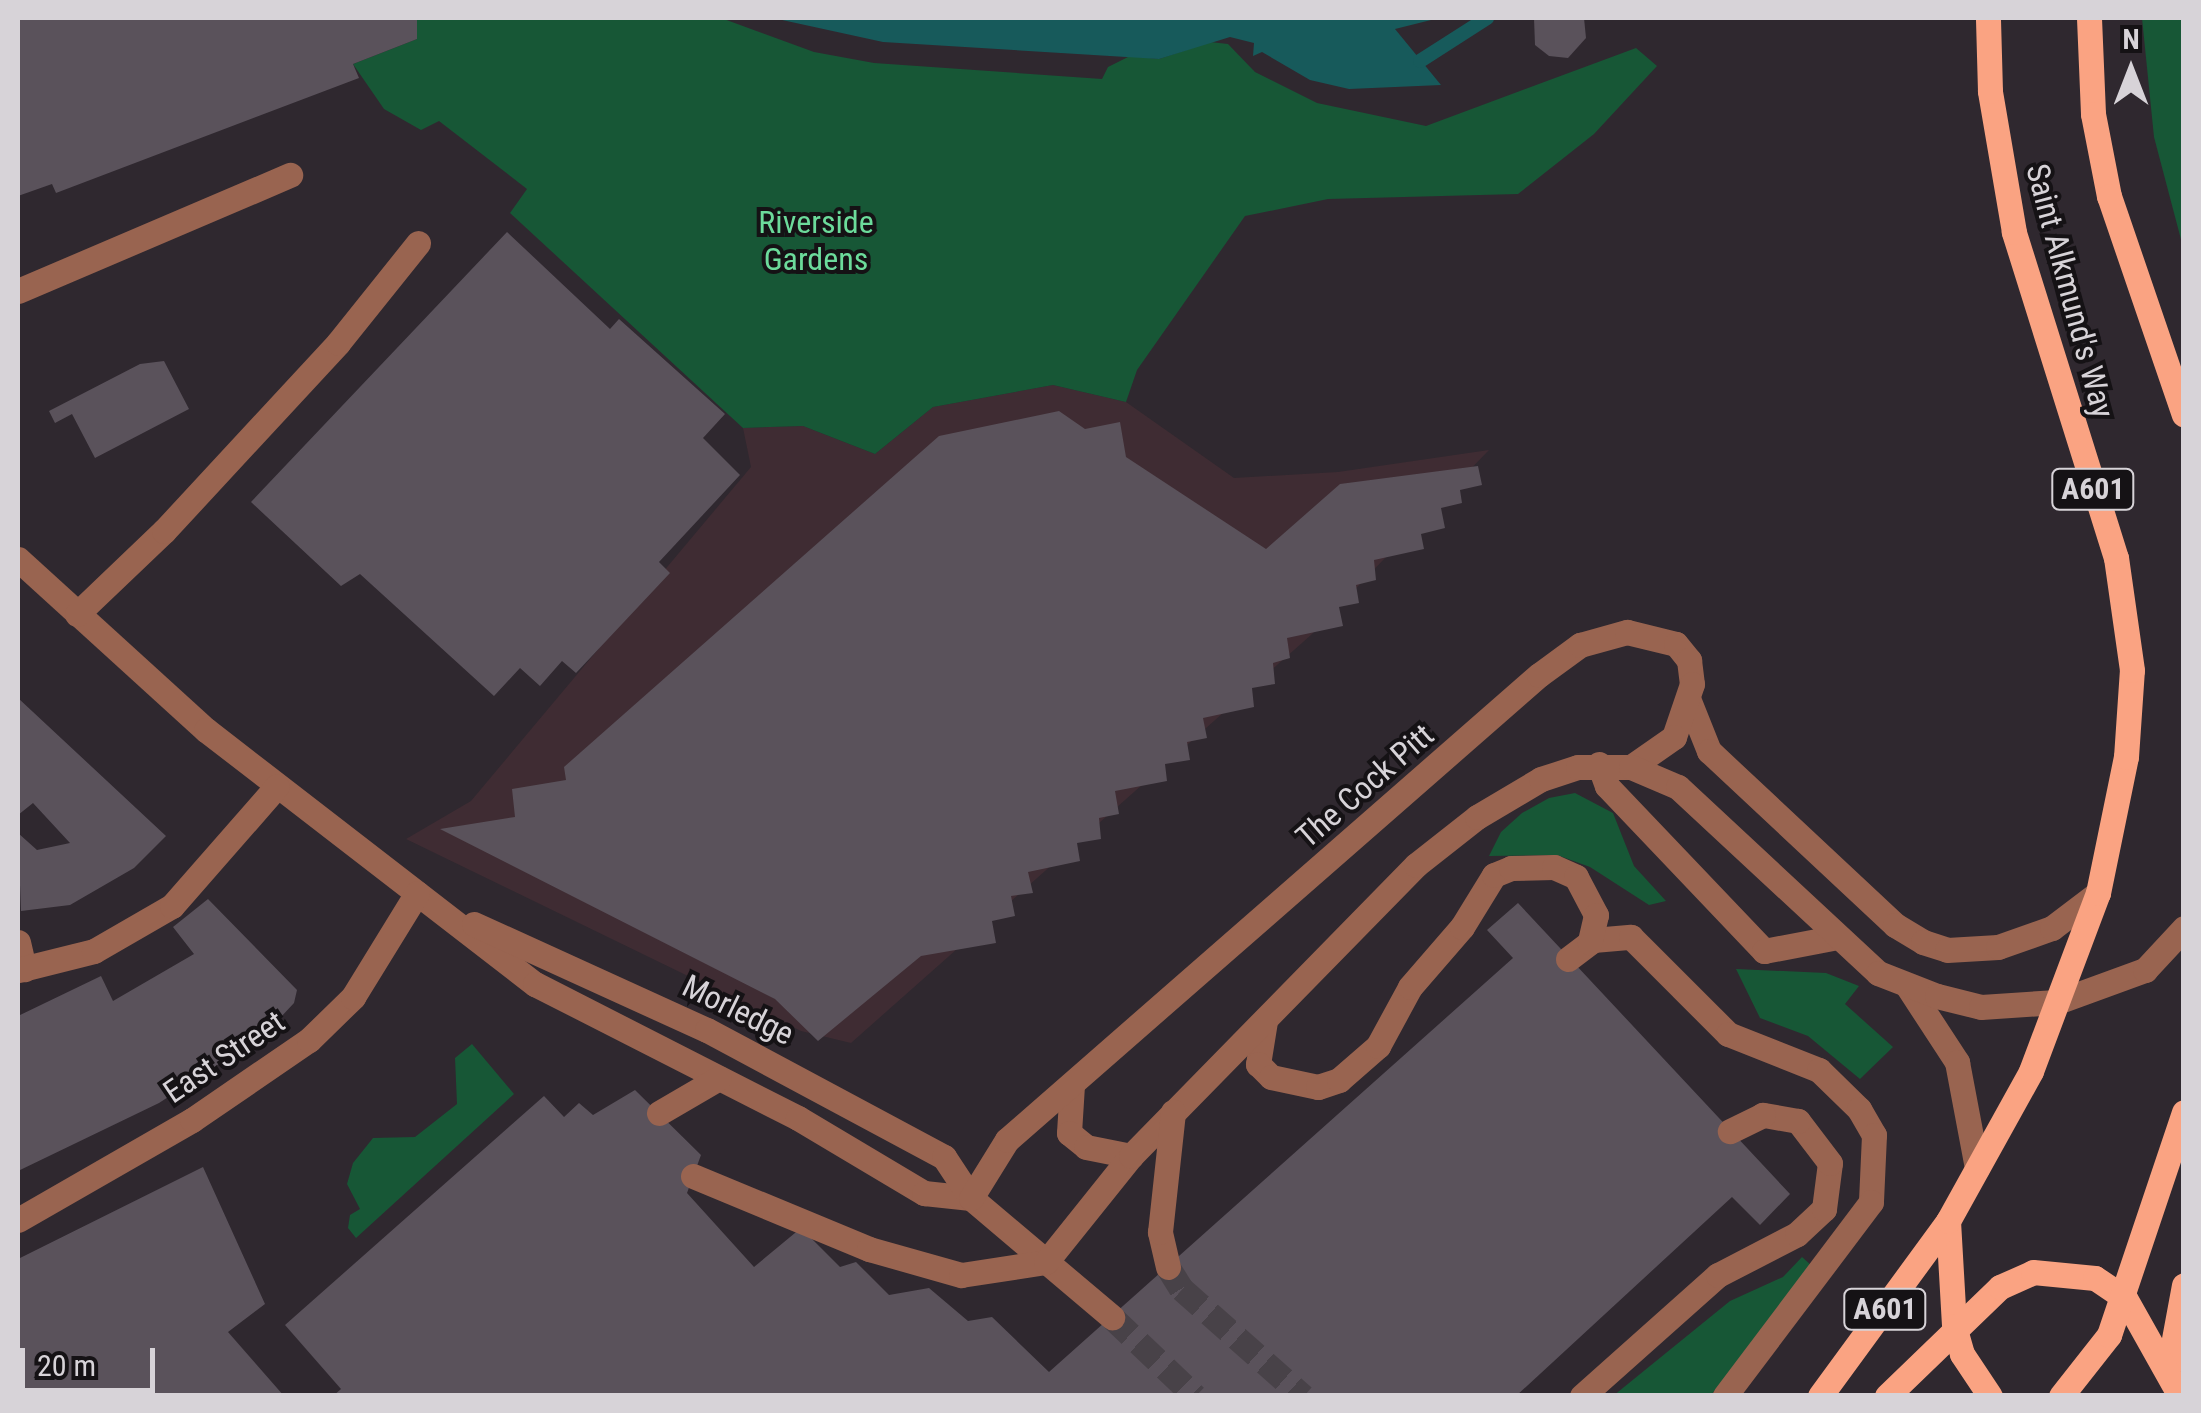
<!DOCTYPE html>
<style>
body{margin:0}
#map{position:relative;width:2201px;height:1413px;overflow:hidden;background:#2f282f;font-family:"Roboto Condensed",sans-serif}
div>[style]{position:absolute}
.commercial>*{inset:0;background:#3f2c33}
.green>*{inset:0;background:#175736}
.water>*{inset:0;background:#175a5b}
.stream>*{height:14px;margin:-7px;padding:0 7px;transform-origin:7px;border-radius:7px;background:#175a5b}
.building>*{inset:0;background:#5a525b}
.minor-tunnel>*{height:25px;margin-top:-12.5px;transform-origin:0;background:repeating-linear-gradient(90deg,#484248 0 25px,transparent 0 37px)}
.minor>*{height:25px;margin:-12.5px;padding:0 12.5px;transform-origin:12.5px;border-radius:12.5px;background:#996450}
.major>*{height:25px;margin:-12.5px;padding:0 12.5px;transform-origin:12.5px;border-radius:12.5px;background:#faa382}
span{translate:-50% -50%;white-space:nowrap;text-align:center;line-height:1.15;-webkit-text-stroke:8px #151215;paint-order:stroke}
.shield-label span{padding:2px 8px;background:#151215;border:2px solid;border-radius:8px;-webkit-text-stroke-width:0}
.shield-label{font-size:30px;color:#d7d3d8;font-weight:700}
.park-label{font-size:32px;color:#6cdb9b}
.street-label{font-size:32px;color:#d7d3d8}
.frame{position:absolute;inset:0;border:20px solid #d7d3d8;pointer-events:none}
.north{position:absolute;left:2081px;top:20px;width:100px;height:100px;-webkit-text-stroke:8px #151215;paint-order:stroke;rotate:0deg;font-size:28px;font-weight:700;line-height:40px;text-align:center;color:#d7d3d8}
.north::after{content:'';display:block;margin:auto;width:35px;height:45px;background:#d7d3d8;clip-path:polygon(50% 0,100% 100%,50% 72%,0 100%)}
.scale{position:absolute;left:20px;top:1348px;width:135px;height:45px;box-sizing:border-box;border:5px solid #d7d3d8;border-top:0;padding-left:12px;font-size:30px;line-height:35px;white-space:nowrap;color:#d7d3d8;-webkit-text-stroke:8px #151215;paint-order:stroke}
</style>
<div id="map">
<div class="commercial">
<i style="clip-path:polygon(1053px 385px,1126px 402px,1234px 478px,1338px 472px,1489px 450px,1311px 635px,851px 1043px,801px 1031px,406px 839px,471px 801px,751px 467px,743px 428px,803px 426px,875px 454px,933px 407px)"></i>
</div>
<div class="green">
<i style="clip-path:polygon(417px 18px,721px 18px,814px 52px,874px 63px,1102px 79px,1108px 67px,1130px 56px,1159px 59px,1210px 42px,1228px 44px,1255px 72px,1317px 103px,1426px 126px,1636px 48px,1657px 66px,1594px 134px,1518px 194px,1328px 199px,1245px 216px,1137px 370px,1126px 402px,1053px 385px,933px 407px,875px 454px,803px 426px,743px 428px,510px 213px,527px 189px,439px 121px,421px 130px,384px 109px,353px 64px,417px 39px)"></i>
<i style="clip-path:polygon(2142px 18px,2183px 18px,2183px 247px,2154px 137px)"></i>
<i style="clip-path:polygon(1575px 793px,1613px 813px,1634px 866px,1666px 901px,1649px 905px,1590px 867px,1557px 855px,1489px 856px,1501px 832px,1522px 813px,1549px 798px)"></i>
<i style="clip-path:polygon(1736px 969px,1826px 973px,1859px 986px,1845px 1004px,1893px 1047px,1860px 1079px,1808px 1036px,1760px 1018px)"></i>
<i style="clip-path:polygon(472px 1044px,514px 1094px,356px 1238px,348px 1228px,350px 1215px,360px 1209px,347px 1184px,353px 1163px,373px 1138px,415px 1137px,457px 1104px,455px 1058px)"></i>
<i style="clip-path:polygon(1802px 1257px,1812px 1266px,1711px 1395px,1613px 1396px,1730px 1301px,1783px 1277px)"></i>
</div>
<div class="water">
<i style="clip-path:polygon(773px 18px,1439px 18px,1395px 29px,1441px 85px,1349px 89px,1310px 80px,1262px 52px,1253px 56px,1254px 43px,1230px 37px,1159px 59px,883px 42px)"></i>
</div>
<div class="stream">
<i style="left:1420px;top:61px;width:80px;rotate:-32.7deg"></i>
</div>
<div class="building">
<i style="clip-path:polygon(18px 18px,417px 18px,417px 39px,353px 64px,359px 78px,56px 193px,52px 184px,18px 196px)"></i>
<i style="clip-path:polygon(1534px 18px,1584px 18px,1586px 38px,1568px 58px,1549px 56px,1535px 45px)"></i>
<i style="clip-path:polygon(507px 232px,610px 329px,619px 319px,725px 414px,703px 438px,740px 475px,659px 562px,670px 573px,576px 673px,562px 661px,540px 686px,520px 668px,494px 696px,360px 574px,341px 586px,251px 502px)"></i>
<i style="clip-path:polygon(164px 361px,189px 409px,95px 458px,72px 414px,55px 423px,49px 411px,140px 364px)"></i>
<i style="clip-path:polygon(1059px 411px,1085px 429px,1120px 422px,1126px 457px,1266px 549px,1340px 484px,1478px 466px,1482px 485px,1460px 490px,1462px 503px,1441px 508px,1445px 528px,1421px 534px,1424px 549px,1374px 560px,1376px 580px,1356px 585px,1359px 603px,1339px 607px,1343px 626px,1287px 638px,1290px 658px,1273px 663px,1275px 684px,1252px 688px,1254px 707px,1203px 718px,1207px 738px,1187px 742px,1190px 760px,1165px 764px,1167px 781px,1115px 791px,1119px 814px,1099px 818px,1101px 839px,1077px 843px,1080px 861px,1028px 872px,1033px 893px,1011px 896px,1015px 916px,992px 921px,996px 943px,921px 956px,818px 1041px,775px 999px,440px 829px,515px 817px,512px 789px,566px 780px,564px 767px,939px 436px)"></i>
<i style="clip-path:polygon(18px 698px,166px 836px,134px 868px,70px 905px,21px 911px,18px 833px,37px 850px,70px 843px,33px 803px,18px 815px)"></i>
<i style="clip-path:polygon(208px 899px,297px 990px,294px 1003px,265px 1034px,159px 1103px,18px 1171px,18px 1016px,101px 976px,113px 1001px,194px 954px,173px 927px)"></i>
<i style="clip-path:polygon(1518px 903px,1790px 1194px,1760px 1225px,1732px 1197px,1516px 1396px,333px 1396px,341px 1389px,285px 1325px,544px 1096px,564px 1117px,579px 1103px,593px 1115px,635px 1090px,701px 1155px,687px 1193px,754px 1267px,801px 1228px,840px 1267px,856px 1262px,889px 1295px,929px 1288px,968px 1321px,992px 1317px,1049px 1372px,1513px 958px,1487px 930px)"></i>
<i style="clip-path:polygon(203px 1167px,265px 1304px,228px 1332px,284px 1396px,18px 1396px,18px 1259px)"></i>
</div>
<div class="minor-tunnel">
<i style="left:1168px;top:1267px;width:26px;rotate:58deg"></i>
<i style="left:1182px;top:1289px;width:162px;rotate:41.5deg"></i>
<i style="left:1112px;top:1317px;width:115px;rotate:43.6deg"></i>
</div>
<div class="minor">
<i style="left:18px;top:291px;width:296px;rotate:-23.1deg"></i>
<i style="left:18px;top:559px;width:254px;rotate:42.3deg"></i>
<i style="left:206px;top:730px;width:416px;rotate:37.7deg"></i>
<i style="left:535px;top:984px;width:295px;rotate:27deg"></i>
<i style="left:798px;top:1118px;width:147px;rotate:30.8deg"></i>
<i style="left:924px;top:1193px;width:47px;rotate:6.1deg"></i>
<i style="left:77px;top:614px;width:120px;rotate:-43.7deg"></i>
<i style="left:164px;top:531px;width:256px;rotate:-47.2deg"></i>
<i style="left:338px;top:343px;width:128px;rotate:-51.3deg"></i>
<i style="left:1689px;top:701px;width:54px;rotate:68.2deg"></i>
<i style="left:1709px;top:751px;width:255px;rotate:43.1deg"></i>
<i style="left:1895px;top:925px;width:33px;rotate:31deg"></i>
<i style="left:1923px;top:942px;width:25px;rotate:18deg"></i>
<i style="left:1947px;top:950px;width:51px;rotate:-3.4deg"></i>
<i style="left:1998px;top:947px;width:57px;rotate:-19.4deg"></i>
<i style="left:2052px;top:928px;width:58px;rotate:-37.3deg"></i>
<i style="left:1599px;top:764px;width:23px;rotate:70deg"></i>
<i style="left:1607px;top:786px;width:228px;rotate:46.4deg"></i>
<i style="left:1764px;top:951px;width:75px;rotate:-10.7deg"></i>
<i style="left:474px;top:924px;width:256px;rotate:24.5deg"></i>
<i style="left:707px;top:1030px;width:269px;rotate:28.2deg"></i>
<i style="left:944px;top:1157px;width:49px;rotate:56.6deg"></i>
<i style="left:971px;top:1198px;width:185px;rotate:40.2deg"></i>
<i style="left:18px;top:942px;width:28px;rotate:77deg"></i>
<i style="left:1568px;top:959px;width:31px;rotate:-37deg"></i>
<i style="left:1593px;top:940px;width:38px;rotate:-5deg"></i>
<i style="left:1631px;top:937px;width:137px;rotate:45deg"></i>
<i style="left:1728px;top:1034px;width:98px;rotate:21.6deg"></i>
<i style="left:1819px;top:1070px;width:56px;rotate:44.3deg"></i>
<i style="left:1859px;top:1109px;width:30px;rotate:60deg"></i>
<i style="left:1874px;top:1135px;width:67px;rotate:92.6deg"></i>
<i style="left:1871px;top:1202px;width:243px;rotate:127deg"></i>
<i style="left:18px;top:970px;width:78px;rotate:-14deg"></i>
<i style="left:94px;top:951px;width:90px;rotate:-30deg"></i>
<i style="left:172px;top:906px;width:159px;rotate:-48.8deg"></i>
<i style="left:1908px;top:987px;width:90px;rotate:56.8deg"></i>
<i style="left:1957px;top:1062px;width:108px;rotate:79.3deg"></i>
<i style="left:1265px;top:1021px;width:44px;rotate:99.2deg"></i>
<i style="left:1258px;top:1064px;width:18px;rotate:45deg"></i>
<i style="left:1271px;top:1077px;width:48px;rotate:12deg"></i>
<i style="left:1318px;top:1087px;width:22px;rotate:-18deg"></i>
<i style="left:1339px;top:1080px;width:52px;rotate:-41.1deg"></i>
<i style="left:1378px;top:1046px;width:67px;rotate:-61.5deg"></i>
<i style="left:1410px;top:987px;width:79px;rotate:-49.1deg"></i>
<i style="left:1462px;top:927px;width:61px;rotate:-58.4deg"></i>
<i style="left:1494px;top:875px;width:18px;rotate:-22deg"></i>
<i style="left:1511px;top:868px;width:43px;rotate:-1.3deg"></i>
<i style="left:1554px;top:867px;width:24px;rotate:24deg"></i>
<i style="left:1576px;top:877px;width:43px;rotate:62.2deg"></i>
<i style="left:1596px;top:915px;width:28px;rotate:103deg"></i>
<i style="left:1072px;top:1085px;width:48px;rotate:93.6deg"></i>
<i style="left:1069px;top:1133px;width:22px;rotate:39deg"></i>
<i style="left:1086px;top:1147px;width:46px;rotate:11.3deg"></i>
<i style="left:659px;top:1113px;width:69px;rotate:-30.3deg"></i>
<i style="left:693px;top:1176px;width:191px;rotate:22.5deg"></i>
<i style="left:869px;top:1249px;width:96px;rotate:15.8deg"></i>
<i style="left:961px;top:1275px;width:86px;rotate:-8.7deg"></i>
<i style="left:971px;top:1198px;width:68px;rotate:-58.2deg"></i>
<i style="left:1007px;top:1140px;width:707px;rotate:-41.16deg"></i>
<i style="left:1539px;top:675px;width:51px;rotate:-36.2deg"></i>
<i style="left:1580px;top:645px;width:49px;rotate:-15.5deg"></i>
<i style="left:1627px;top:632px;width:50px;rotate:13.8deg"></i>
<i style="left:1676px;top:644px;width:21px;rotate:51deg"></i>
<i style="left:1689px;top:660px;width:24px;rotate:83deg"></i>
<i style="left:1692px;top:684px;width:56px;rotate:108.8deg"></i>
<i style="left:1674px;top:737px;width:52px;rotate:145.1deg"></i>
<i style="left:18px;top:1220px;width:201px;rotate:-29.9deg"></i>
<i style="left:192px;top:1120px;width:142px;rotate:-34.4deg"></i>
<i style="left:309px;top:1040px;width:62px;rotate:-44.3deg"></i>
<i style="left:353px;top:997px;width:122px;rotate:-58.4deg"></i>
<i style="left:1046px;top:1262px;width:136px;rotate:-51.3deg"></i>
<i style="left:1131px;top:1156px;width:407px;rotate:-45.6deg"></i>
<i style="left:1416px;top:865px;width:78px;rotate:-38.2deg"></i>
<i style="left:1477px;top:817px;width:74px;rotate:-30.7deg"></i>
<i style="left:1541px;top:779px;width:39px;rotate:-18deg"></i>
<i style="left:1578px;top:767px;width:53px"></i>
<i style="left:1631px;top:767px;width:51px;rotate:23.1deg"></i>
<i style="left:1678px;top:787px;width:273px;rotate:42.9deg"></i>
<i style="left:1878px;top:973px;width:63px;rotate:21.3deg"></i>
<i style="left:1937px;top:996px;width:45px;rotate:14deg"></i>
<i style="left:1981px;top:1007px;width:76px;rotate:-3.8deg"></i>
<i style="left:2057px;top:1002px;width:94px;rotate:-20deg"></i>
<i style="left:2145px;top:970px;width:57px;rotate:-47.1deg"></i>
<i style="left:1168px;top:1267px;width:36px;rotate:-103deg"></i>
<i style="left:1160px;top:1232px;width:121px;rotate:-83.8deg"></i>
<i style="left:1582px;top:1396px;width:182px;rotate:-41.7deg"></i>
<i style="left:1718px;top:1275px;width:89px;rotate:-27.4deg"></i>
<i style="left:1797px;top:1234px;width:37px;rotate:-43deg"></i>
<i style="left:1824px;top:1209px;width:46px;rotate:-82.6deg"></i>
<i style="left:1830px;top:1163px;width:53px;rotate:-127.3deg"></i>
<i style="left:1798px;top:1121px;width:36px;rotate:-170deg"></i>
<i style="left:1763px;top:1115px;width:37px;rotate:154deg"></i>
</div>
<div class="major">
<i style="left:2089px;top:18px;width:96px;rotate:87.6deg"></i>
<i style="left:2093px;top:114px;width:84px;rotate:79deg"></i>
<i style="left:2109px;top:196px;width:231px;rotate:71.1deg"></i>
<i style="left:1948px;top:1221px;width:105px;rotate:86.7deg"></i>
<i style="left:1954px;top:1326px;width:29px;rotate:74deg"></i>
<i style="left:1962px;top:1354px;width:50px;rotate:56.3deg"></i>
<i style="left:2169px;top:1366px;width:82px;rotate:-79.5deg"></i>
<i style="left:1820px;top:1396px;width:217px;rotate:-53.8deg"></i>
<i style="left:1948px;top:1221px;width:171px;rotate:-61deg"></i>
<i style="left:2031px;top:1071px;width:190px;rotate:-69.4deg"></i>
<i style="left:2098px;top:893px;width:139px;rotate:-78.4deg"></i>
<i style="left:2126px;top:757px;width:87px;rotate:-86.1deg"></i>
<i style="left:2132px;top:670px;width:113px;rotate:-98.1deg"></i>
<i style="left:2116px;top:558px;width:342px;rotate:-107.4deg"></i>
<i style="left:2014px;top:232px;width:143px;rotate:-99.7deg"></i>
<i style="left:1990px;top:91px;width:73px;rotate:-91.6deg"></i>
<i style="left:1887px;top:1396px;width:157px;rotate:-44deg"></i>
<i style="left:2000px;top:1287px;width:36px;rotate:-24deg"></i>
<i style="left:2033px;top:1272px;width:62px;rotate:5.5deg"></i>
<i style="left:2095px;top:1278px;width:36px;rotate:34deg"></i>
<i style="left:2125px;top:1298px;width:112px;rotate:60.7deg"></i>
<i style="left:2061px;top:1396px;width:78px;rotate:-51.8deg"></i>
<i style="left:2109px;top:1335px;width:235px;rotate:-71.4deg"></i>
</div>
<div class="shield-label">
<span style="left:2093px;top:489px">A601</span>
<span style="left:1885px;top:1309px">A601</span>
</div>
<div class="park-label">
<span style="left:816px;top:241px">Riverside<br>Gardens</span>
</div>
<div class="street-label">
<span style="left:2070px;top:291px;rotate:75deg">Saint Alkmund's Way</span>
<span style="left:1365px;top:786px;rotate:-41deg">The Cock Pitt</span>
<span style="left:738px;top:1010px;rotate:26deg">Morledge</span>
<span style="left:224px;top:1057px;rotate:-34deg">East Street</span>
</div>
<div class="frame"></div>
<div class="north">N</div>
<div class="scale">20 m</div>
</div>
